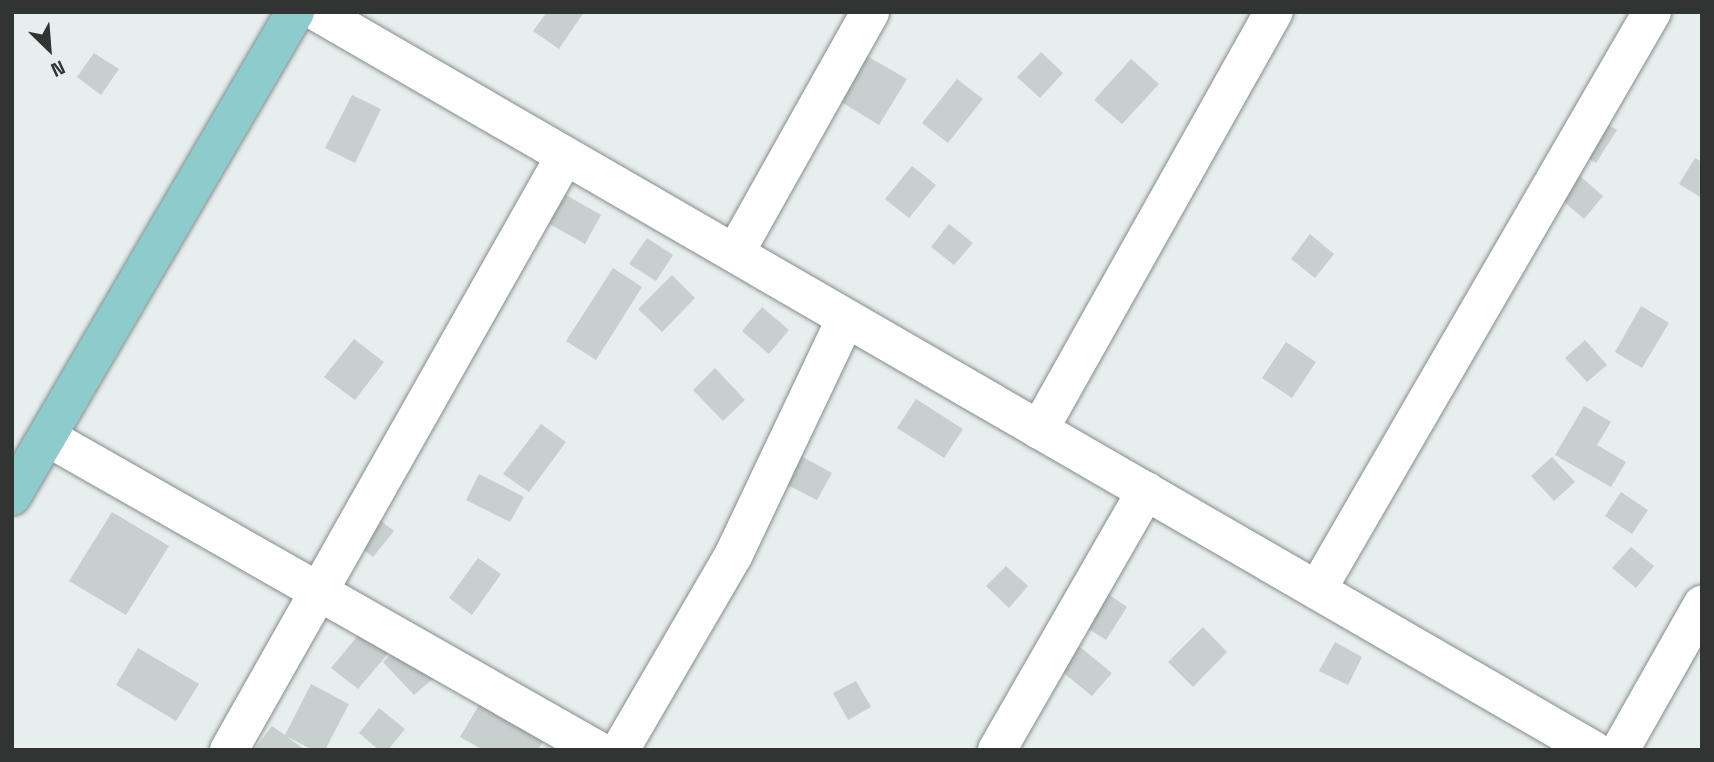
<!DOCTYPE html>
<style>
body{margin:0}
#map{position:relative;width:1714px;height:762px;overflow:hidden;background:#e7eeee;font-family:"Space Grotesk",sans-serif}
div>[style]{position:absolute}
.building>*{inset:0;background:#c8cfcf}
.roads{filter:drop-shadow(0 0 2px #868c8c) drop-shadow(0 0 2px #868c8c)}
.minor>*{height:38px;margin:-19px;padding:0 19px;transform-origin:19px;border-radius:19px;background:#fff}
.major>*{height:38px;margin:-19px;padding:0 19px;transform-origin:19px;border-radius:19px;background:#8dcccc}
span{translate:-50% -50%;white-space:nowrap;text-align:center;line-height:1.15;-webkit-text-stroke:6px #e7eeee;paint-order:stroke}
.frame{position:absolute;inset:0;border:14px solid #323434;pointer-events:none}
.north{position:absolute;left:14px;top:14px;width:70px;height:70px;-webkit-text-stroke:5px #e7eeee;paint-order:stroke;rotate:155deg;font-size:19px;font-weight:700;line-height:28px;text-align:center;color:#323434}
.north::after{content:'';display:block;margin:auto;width:24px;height:32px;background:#323434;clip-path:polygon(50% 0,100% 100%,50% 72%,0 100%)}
</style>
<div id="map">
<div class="building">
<i style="clip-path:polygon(547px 12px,584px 12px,559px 49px,533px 31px)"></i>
<i style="clip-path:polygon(860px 52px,907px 79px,879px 125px,833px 97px)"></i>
<i style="clip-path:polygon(1041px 52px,1063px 73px,1040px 98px,1017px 77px)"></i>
<i style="clip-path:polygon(94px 53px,119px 69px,101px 95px,77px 77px)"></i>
<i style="clip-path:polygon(1131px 59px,1159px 84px,1122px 124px,1094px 100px)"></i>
<i style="clip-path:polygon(957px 79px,983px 99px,948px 143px,922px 123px)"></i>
<i style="clip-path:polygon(352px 95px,381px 109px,355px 163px,325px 148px)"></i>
<i style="clip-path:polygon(1590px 114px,1617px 130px,1596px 163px,1570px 147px)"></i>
<i style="clip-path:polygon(1695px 158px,1702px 162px,1702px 198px,1679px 184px)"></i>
<i style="clip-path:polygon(912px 166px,936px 185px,909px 218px,885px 199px)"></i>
<i style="clip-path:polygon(1574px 171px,1603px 196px,1584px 219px,1554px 193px)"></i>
<i style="clip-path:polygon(554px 188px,601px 215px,585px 244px,537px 217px)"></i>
<i style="clip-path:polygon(949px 224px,973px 243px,954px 265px,931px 247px)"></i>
<i style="clip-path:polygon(1310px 234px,1334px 254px,1315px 278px,1291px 259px)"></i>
<i style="clip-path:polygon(647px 238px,673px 255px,656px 281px,629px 264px)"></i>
<i style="clip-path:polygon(613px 268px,642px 287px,596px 360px,566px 341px)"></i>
<i style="clip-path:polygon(672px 275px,695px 298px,662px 332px,638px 309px)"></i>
<i style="clip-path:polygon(1641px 306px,1669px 323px,1642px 368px,1615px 352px)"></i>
<i style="clip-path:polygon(762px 307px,789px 330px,769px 354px,742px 331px)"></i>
<i style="clip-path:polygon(354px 339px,384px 362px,355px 400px,324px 377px)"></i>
<i style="clip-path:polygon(1585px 340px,1607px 365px,1587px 382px,1565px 358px)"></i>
<i style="clip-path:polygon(1286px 342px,1316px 362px,1292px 398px,1262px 378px)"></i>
<i style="clip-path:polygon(715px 368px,745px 400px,723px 421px,693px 390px)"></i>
<i style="clip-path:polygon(916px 399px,963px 429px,944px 458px,897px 428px)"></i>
<i style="clip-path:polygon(1584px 406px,1611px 422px,1597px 445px,1626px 462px,1611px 487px,1555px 455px)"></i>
<i style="clip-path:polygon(541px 424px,566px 442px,529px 492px,503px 474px)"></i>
<i style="clip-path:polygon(783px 446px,832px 473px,817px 500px,768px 475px)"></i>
<i style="clip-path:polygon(1552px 457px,1575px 482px,1554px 501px,1531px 476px)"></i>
<i style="clip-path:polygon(479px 474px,524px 497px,510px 522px,466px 500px)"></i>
<i style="clip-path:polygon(1621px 492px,1648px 510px,1632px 534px,1605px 516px)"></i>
<i style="clip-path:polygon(112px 512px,169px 546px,126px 615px,69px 581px)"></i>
<i style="clip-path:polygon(371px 513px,394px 531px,373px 557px,351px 540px)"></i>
<i style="clip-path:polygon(1631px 547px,1654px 566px,1636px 588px,1612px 568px)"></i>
<i style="clip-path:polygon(478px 558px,501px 574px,472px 615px,449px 598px)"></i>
<i style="clip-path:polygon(1006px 566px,1028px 586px,1009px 608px,986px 586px)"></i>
<i style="clip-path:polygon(1102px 590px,1127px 607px,1106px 640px,1081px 624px)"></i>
<i style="clip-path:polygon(365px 627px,392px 649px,358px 689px,331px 668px)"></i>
<i style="clip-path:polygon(1203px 627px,1227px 652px,1193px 687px,1168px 662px)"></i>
<i style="clip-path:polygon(1069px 638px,1112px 673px,1092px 696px,1050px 662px)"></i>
<i style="clip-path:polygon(1335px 642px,1362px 657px,1348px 685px,1319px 671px)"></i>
<i style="clip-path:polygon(403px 643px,435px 677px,414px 695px,383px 662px)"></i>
<i style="clip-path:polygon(138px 648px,199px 684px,176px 721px,116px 685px)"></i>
<i style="clip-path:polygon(856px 681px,871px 707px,848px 720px,833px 693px)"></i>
<i style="clip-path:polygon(311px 684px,349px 704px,325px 750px,313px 750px,286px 736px,305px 750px,254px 750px,272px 726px,285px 735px)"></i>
<i style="clip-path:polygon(485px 695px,548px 732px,538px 750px,483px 750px,460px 737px)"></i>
<i style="clip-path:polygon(379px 708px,405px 729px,388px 750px,379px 750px,359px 733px)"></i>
</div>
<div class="roads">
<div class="minor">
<i style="left:317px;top:12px;width:1474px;rotate:30.04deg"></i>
<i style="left:735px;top:253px;width:276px;rotate:-60.7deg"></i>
<i style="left:1039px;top:430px;width:480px;rotate:-60.7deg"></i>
<i style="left:47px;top:437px;width:633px;rotate:29.64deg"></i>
<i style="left:1317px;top:590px;width:668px;rotate:-59.9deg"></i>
<i style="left:229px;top:750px;width:682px;rotate:-60.51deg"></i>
<i style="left:620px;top:750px;width:225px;rotate:-59.8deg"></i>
<i style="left:733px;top:556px;width:263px;rotate:-64.6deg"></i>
<i style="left:997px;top:750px;width:299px;rotate:-60.1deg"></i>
<i style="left:1620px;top:750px;width:167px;rotate:-60.5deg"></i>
</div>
<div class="major">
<i style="left:12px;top:496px;width:561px;rotate:-59.68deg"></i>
</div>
</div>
<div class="frame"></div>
<div class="north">N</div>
</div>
